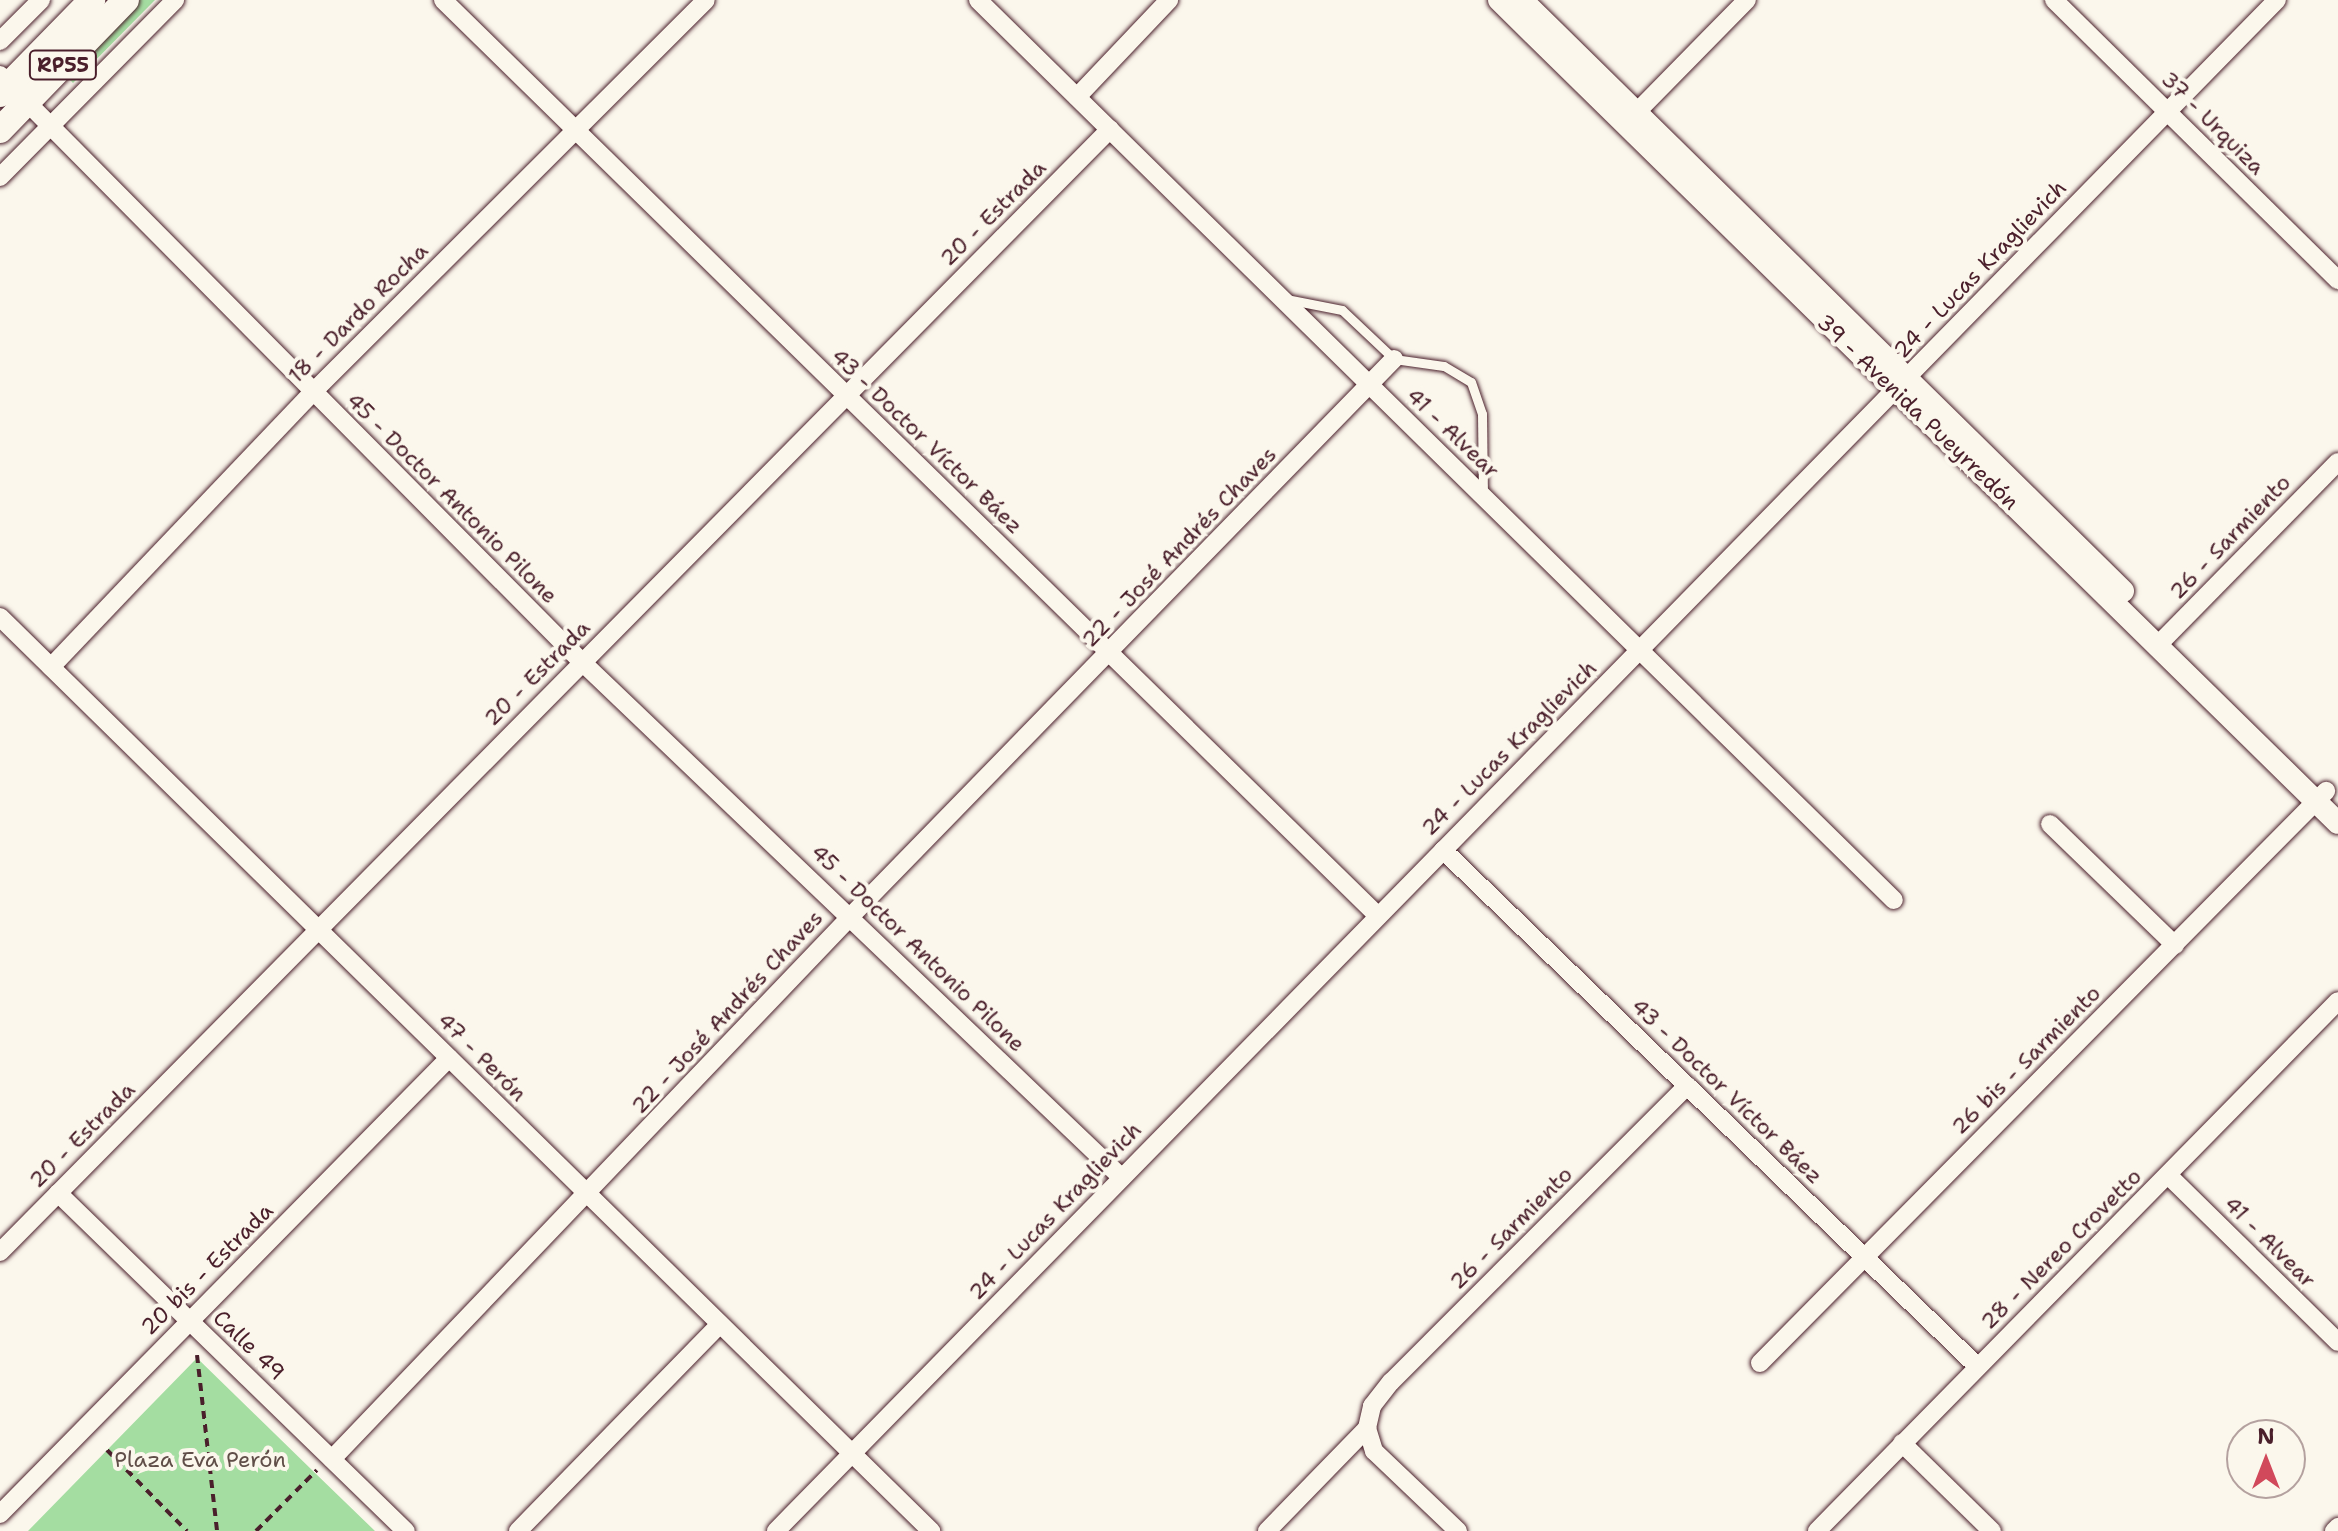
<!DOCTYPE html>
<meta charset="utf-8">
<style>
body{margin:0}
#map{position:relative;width:2338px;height:1531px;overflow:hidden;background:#fbf7ec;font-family:"Shantell Sans",sans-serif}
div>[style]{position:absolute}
.green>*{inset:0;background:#a4dda1}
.path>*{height:4px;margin-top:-2px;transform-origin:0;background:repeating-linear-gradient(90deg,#4a1f2b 0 8px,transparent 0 14px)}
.roads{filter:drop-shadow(0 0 2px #4a1f2b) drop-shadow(0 0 2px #4a1f2b)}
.service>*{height:9px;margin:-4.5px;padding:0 4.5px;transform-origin:4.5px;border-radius:4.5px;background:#fbf7ec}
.minor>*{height:18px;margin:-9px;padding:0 9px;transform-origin:9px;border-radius:9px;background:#fbf7ec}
.tertiary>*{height:22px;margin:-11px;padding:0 11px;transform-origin:11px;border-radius:11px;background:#fbf7ec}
.primary>*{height:26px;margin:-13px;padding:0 13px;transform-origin:13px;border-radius:13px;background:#fbf7ec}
span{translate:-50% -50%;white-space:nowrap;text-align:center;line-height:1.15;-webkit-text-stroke:8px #fbf7ec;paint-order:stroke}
.shield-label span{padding:2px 6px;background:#fbf7ec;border:2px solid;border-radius:6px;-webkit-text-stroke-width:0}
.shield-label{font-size:20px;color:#4a1f2b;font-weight:700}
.street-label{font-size:22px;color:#4a1f2b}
.park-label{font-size:22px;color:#604e48}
.north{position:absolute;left:2226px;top:1419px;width:80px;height:80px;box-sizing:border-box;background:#fbf7ec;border:2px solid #b4a19f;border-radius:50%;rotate:0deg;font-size:22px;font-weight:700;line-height:32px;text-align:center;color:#4a1f2b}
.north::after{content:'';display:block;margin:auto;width:28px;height:36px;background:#d1495b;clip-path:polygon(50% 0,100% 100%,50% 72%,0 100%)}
</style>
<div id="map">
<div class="green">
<i style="clip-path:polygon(140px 0,155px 0,73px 83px,65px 75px)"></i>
<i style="clip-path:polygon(197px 1358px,314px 1472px,375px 1531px,28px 1531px)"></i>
</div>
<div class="path">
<i style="left:197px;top:1355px;width:177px;rotate:83.5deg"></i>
<i style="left:107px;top:1450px;width:114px;rotate:45.4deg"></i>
<i style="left:256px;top:1531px;width:86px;rotate:-45deg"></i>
</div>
<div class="roads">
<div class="service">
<i style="left:1286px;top:299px;width:57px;rotate:11.1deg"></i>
<i style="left:1342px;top:310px;width:71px;rotate:43.3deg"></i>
<i style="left:1394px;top:359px;width:50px;rotate:8deg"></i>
<i style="left:1444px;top:366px;width:31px;rotate:31deg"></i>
<i style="left:1471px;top:382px;width:34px;rotate:71deg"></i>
<i style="left:1482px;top:414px;width:81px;rotate:89.3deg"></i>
</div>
<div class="minor">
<i style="left:443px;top:0;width:1309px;rotate:44.41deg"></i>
<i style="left:978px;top:0;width:1284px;rotate:44.5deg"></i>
<i style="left:2054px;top:0;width:399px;rotate:44.6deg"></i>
<i style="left:0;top:41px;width:58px;rotate:-45deg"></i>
<i style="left:0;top:75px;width:825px;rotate:45.25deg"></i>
<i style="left:581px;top:661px;width:748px;rotate:43.7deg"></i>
<i style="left:1077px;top:97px;width:134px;rotate:-46.5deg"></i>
<i style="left:1627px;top:122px;width:171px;rotate:-45.5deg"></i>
<i style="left:0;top:177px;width:249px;rotate:-45.3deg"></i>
<i style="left:0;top:617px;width:1305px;rotate:44.47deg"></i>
<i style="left:2157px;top:646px;width:258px;rotate:-45.5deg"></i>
<i style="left:51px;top:667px;width:378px;rotate:-46.4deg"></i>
<i style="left:312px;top:393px;width:556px;rotate:-44.93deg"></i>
<i style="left:2050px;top:824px;width:174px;rotate:44.1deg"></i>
<i style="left:1443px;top:850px;width:744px;rotate:44.02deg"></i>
<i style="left:2168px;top:1175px;width:238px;rotate:44.5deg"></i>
<i style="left:58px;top:1193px;width:485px;rotate:44.2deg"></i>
<i style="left:0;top:1252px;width:1579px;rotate:-45.33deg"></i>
<i style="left:1760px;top:1363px;width:805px;rotate:-45.3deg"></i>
<i style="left:1902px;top:1443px;width:126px;rotate:44.4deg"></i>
<i style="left:332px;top:1459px;width:751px;rotate:-46.29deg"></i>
<i style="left:851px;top:916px;width:778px;rotate:-45.73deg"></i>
<i style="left:0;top:1514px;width:640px;rotate:-45.44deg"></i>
<i style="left:518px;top:1531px;width:289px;rotate:-45.7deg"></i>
<i style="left:776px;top:1531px;width:2144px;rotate:-45.57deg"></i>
<i style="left:1267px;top:1531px;width:144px;rotate:-45.8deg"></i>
<i style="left:1458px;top:1531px;width:116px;rotate:-136.4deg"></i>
<i style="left:1374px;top:1451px;width:24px;rotate:-107deg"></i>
<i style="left:1367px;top:1428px;width:23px;rotate:-77deg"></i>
<i style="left:1372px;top:1406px;width:31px;rotate:-52deg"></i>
<i style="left:1391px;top:1382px;width:419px;rotate:-45deg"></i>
<i style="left:1817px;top:1531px;width:743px;rotate:-45.49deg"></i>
<i style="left:2334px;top:1531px;width:6px;rotate:-45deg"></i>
</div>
<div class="tertiary">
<i style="left:1499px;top:0;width:1175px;rotate:44.45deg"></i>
<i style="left:1522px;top:0;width:843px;rotate:44.52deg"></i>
</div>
<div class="primary">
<i style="left:0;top:94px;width:132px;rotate:-45.6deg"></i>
<i style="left:0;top:130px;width:181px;rotate:-45.9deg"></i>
</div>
</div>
<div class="shield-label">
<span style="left:63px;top:65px">RP55</span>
</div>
<div class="street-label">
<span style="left:2213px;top:123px;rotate:45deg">37 - Urquiza</span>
<span style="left:993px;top:213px;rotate:-45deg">20 - Estrada</span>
<span style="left:1980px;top:269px;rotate:-46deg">24 - Lucas Kraglievich</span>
<span style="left:358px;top:313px;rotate:-45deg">18 - Dardo Rocha</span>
<span style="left:1918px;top:412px;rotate:44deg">39 - Avenida Pueyrredón</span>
<span style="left:1453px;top:433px;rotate:44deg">41 - Alvear</span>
<span style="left:927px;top:441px;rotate:44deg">43 - Doctor Víctor Báez</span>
<span style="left:452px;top:498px;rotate:45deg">45 - Doctor Antonio Pilone</span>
<span style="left:2230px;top:537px;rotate:-46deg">26 - Sarmiento</span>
<span style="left:1179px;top:547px;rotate:-46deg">22 - José Andrés Chaves</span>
<span style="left:537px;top:673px;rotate:-45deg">20 - Estrada</span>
<span style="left:1509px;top:748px;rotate:-45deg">24 - Lucas Kraglievich</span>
<span style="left:918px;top:948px;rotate:44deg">45 - Doctor Antonio Pilone</span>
<span style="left:727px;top:1012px;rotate:-47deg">22 - José Andrés Chaves</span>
<span style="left:482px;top:1057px;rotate:45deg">47 - Perón</span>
<span style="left:2026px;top:1060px;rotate:-45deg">26 bis - Sarmiento</span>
<span style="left:1727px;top:1091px;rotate:44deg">43 - Doctor Víctor Báez</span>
<span style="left:82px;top:1135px;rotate:-45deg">20 - Estrada</span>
<span style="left:1055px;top:1211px;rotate:-46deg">24 - Lucas Kraglievich</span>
<span style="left:1511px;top:1228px;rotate:-45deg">26 - Sarmiento</span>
<span style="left:2270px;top:1242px;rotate:45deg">41 - Alvear</span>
<span style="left:2061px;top:1249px;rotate:-45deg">28 - Nereo Crovetto</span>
<span style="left:207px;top:1269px;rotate:-45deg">20 bis - Estrada</span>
<span style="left:249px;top:1345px;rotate:44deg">Calle 49</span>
</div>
<div class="park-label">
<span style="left:200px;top:1460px">Plaza Eva Perón</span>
</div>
<div class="north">N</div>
</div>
